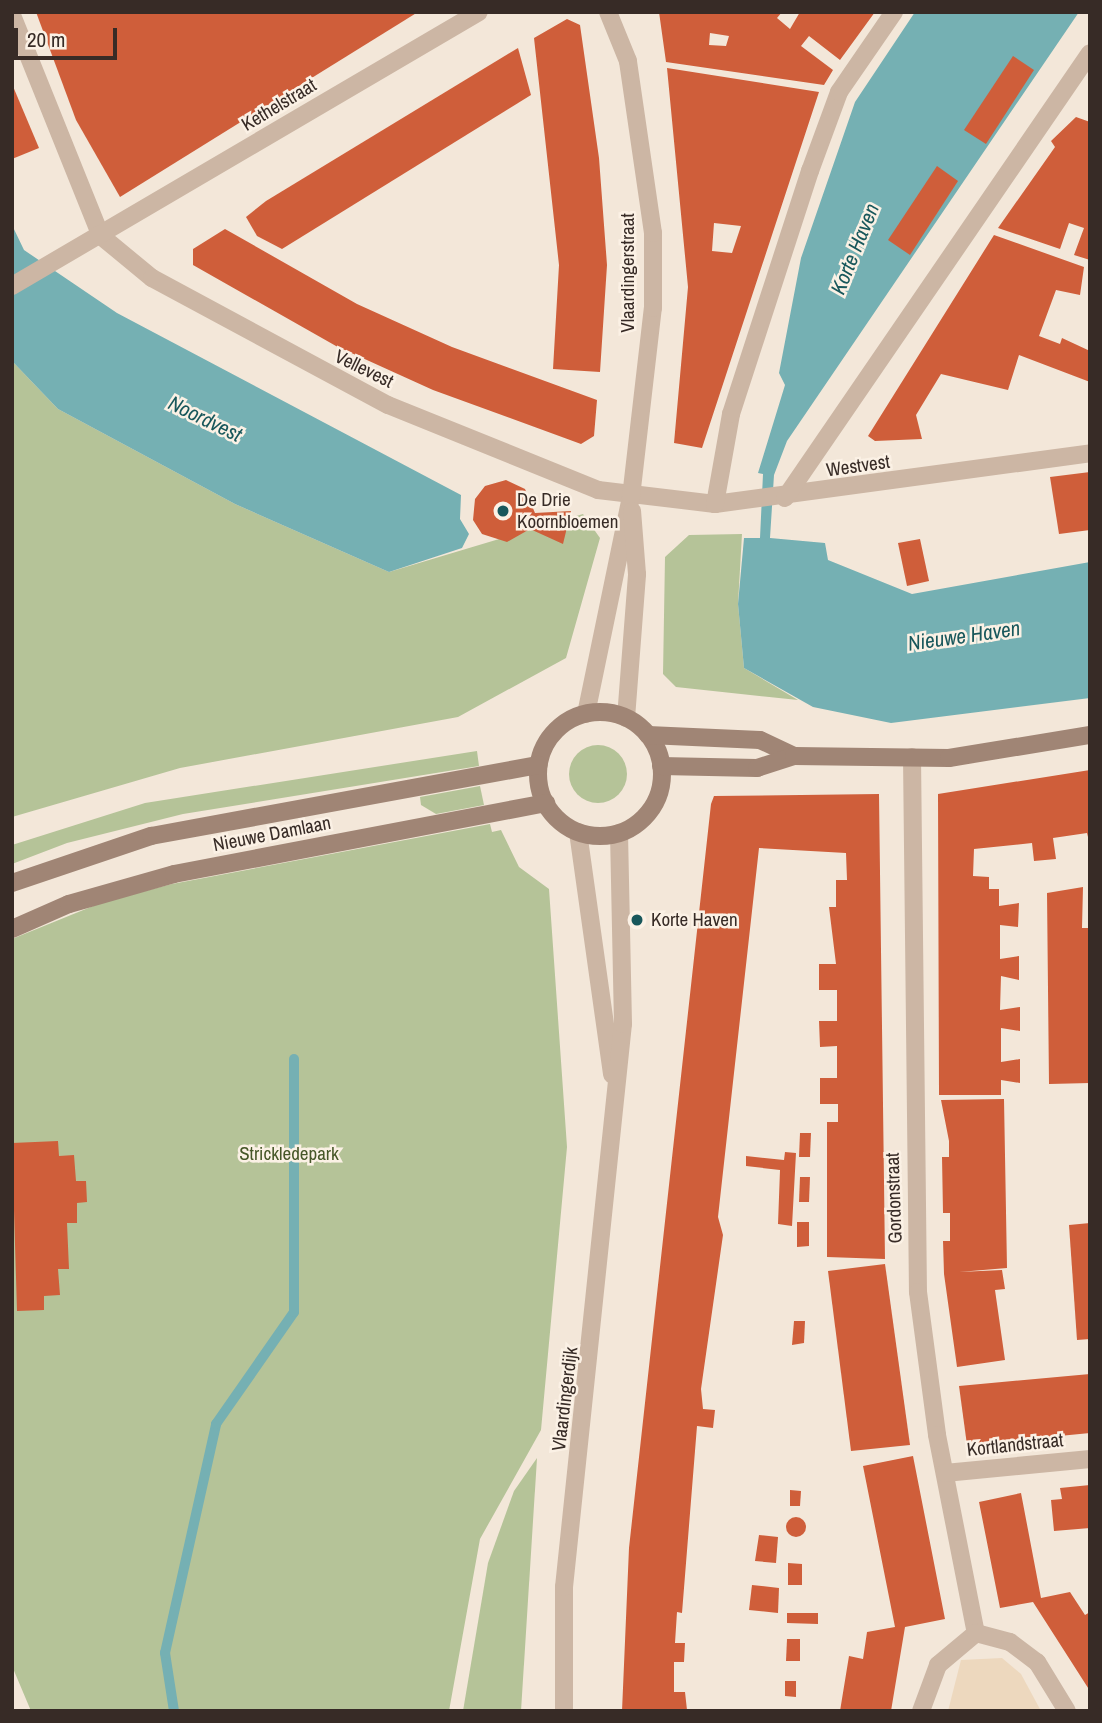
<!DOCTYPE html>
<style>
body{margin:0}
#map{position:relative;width:1102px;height:1723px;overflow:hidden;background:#f3e7d9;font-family:"Archivo Narrow",sans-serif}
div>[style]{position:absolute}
.green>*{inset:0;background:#b5c398}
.round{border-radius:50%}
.plaza>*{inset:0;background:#edd8be}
.water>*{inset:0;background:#75b0b3}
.stream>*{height:10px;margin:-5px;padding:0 5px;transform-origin:5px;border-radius:5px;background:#75b0b3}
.building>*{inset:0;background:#cf5e3a}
.street>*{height:18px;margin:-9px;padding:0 9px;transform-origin:9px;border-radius:9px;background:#ccb6a4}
.secondary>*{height:18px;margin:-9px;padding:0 9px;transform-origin:9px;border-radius:9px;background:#a08575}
.secondary>.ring{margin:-9px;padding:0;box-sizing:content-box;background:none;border:18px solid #a08575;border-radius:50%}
.dots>*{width:19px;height:19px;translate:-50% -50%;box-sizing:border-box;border:4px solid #fbf1e5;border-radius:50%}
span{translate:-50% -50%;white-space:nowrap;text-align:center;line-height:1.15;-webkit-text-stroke:5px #fbf1e5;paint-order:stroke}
.street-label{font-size:19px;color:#372b26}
.poi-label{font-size:19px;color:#372b26}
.left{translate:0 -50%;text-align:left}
.park-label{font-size:19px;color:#465728}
.water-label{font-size:21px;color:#18575b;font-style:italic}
.frame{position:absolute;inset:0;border:14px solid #372b26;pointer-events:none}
.scale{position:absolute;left:14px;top:28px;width:103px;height:32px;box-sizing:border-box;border:4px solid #372b26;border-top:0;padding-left:9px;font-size:21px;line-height:24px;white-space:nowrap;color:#372b26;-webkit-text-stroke:5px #fbf1e5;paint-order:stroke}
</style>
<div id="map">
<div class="green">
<i style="clip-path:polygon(12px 361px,58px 409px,235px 504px,389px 572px,583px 514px,600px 538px,566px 658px,458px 717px,180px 768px,12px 817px)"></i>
<i style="clip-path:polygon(742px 534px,738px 604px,744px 668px,798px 700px,676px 687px,663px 674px,665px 557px,689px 535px)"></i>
<i class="round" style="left:569px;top:745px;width:58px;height:58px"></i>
<i style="clip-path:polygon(477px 751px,479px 766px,183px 814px,67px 843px,12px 864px,12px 845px,145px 803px)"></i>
<i style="clip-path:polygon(480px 786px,484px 805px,436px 814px,421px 805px,420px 797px)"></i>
<i style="clip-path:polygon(490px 824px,492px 832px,501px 830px,519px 867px,549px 889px,567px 1147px,541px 1430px,480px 1539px,449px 1711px,31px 1711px,12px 1666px,12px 939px,103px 902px,172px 884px)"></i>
<i style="clip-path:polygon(537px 1458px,521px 1711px,463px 1711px,488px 1563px,514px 1491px)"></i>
</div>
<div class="plaza">
<i style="clip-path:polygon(1002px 1658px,1021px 1674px,1041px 1711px,948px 1711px,961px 1660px)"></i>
</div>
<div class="water">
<i style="clip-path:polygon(915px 12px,1079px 12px,787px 441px,774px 475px,770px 538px,825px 543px,828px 560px,912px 594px,1090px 562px,1090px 698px,891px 723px,813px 707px,744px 668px,738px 604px,744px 538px,760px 538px,763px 474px,758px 473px,785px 385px,779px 373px,801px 258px,855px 102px)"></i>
<i style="clip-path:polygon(12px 225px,24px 250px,117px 313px,461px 495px,460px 519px,469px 534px,462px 548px,389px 572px,235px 504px,58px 409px,12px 361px)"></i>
</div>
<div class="stream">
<i style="left:174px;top:1711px;width:59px;rotate:-98.8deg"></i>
<i style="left:165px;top:1653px;width:235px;rotate:-77.4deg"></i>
<i style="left:216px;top:1424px;width:136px;rotate:-55.1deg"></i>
<i style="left:294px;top:1312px;width:253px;rotate:-90deg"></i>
</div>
<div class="building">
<i style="clip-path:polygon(36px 12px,418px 12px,120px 197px,76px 120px)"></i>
<i style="clip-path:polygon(evenodd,659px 12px,782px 12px,777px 18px,790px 29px,800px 12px,875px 12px,840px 60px,809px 36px,801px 46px,833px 70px,824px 85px,666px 62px,659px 12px,710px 33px,729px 36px,726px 46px,709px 45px,710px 33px)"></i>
<i style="clip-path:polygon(567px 19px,580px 25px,599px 158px,607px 265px,600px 372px,553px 369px,559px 265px,534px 38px)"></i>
<i style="clip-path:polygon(518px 48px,531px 95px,282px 249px,257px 236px,246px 217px,266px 201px)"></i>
<i style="clip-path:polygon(1013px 56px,1034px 70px,986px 144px,964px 130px)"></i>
<i style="clip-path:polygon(evenodd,667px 68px,819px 92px,702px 448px,674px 443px,688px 287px,667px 68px,714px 223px,741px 226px,732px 253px,712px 251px,714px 223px)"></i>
<i style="clip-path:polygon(12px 84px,39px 148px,12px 159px)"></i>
<i style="clip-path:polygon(1076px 117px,1090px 122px,1090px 260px,1074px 255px,1084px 228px,1069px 223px,1060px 249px,998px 228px,1055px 147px,1051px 141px)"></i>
<i style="clip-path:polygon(937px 166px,958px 181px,910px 255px,888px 240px)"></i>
<i style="clip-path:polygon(225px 229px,357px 304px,452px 347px,597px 400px,594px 436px,581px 444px,433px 390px,336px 346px,193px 265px,193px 249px)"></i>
<i style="clip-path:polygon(994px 235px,1084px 267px,1080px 295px,1056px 290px,1039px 336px,1060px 344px,1062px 338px,1090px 351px,1090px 382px,1019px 355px,1008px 390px,941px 374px,916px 415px,922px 439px,875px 441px,868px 436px)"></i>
<i style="clip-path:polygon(1090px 472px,1090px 530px,1059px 534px,1050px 477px)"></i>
<i style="clip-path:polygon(506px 480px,525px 489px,535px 513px,571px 511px,563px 544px,530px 529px,507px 542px,482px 534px,473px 520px,475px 499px,485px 486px)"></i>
<i style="clip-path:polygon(920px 539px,929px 581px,907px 586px,898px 543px)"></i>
<i style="clip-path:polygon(1090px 770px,1090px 845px,1087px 833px,1053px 838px,1056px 859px,1034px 861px,1032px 843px,974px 849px,973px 876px,989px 877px,989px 889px,999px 889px,999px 906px,1019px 903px,1018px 927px,1000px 925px,1000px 959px,1019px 956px,1019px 980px,1001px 976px,1000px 1010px,1020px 1007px,1020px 1031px,1001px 1028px,1001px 1062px,1020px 1059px,1020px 1083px,1001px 1080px,1001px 1095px,939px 1095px,938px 794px)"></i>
<i style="clip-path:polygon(879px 794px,885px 1259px,827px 1257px,827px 1122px,838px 1122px,838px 1104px,820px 1104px,820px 1078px,837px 1078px,837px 1046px,820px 1047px,819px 1021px,837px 1021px,837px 990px,819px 990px,819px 964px,836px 964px,829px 907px,836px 907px,836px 880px,847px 880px,846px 853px,759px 848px,718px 1217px,723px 1235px,701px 1389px,703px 1409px,715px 1410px,713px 1428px,697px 1426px,682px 1613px,677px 1612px,675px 1643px,685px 1643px,684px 1662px,674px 1662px,674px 1692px,685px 1692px,687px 1710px,622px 1711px,629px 1548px,711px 804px,714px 796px)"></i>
<i style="clip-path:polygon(1083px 887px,1082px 928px,1090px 928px,1090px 1083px,1049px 1084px,1047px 893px)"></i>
<i style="clip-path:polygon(1004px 1099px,1007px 1268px,959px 1272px,1002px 1270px,1005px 1289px,995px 1290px,1005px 1360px,957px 1367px,944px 1274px,943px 1241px,950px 1241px,950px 1213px,943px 1213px,942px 1157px,949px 1157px,949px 1141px,941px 1100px)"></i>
<i style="clip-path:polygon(800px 1133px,811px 1133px,810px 1157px,799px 1157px)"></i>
<i style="clip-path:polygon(58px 1141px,59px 1156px,74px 1155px,76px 1181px,86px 1181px,87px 1202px,77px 1203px,77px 1223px,67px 1223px,69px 1269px,58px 1269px,60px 1295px,44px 1296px,44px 1310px,17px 1311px,12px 1143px)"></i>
<i style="clip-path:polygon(785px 1152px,796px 1153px,792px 1226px,778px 1224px,780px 1170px,746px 1166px,746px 1156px,784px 1160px)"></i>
<i style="clip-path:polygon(800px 1177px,810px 1177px,809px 1202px,799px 1202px)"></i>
<i style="clip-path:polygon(797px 1222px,809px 1222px,809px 1246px,797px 1247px)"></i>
<i style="clip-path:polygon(1090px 1223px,1090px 1339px,1077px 1340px,1069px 1225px)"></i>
<i style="clip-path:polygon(885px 1264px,910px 1445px,851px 1451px,828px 1271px)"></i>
<i style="clip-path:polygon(794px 1321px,805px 1321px,804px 1343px,792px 1345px)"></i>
<i style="clip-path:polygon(1090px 1374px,1090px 1433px,967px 1445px,959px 1386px)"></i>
<i style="clip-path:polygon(913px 1456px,945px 1619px,905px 1627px,891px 1711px,840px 1711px,849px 1656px,863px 1659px,867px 1632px,895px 1627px,863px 1466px)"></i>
<i style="clip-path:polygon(1090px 1485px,1090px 1528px,1054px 1531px,1051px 1500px,1062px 1499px,1060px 1488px)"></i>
<i style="clip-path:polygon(790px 1490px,801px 1491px,800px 1506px,790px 1506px)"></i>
<i style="clip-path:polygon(1021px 1493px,1041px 1598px,1070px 1592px,1085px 1615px,1090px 1612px,1090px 1691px,1033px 1602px,1000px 1608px,979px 1502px)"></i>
<i class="round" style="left:786px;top:1517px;width:20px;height:20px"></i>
<i style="clip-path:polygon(759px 1535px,778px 1537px,776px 1563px,755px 1561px)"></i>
<i style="clip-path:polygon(788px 1563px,802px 1564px,802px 1585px,788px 1585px)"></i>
<i style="clip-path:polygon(752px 1585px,779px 1588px,778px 1613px,749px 1610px)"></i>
<i style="clip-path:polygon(787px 1613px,818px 1613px,818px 1624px,787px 1623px)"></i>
<i style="clip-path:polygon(787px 1639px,800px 1639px,800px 1661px,786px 1661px)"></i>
<i style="clip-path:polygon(785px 1681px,796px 1681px,796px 1697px,785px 1696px)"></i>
</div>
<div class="street">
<i style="left:12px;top:15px;width:238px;rotate:68.1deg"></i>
<i style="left:101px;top:236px;width:66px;rotate:39.5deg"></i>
<i style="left:152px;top:278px;width:268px;rotate:28.3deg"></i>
<i style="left:388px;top:405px;width:227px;rotate:22deg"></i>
<i style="left:598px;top:490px;width:118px;rotate:6.8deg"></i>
<i style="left:715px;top:504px;width:378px;rotate:-7.7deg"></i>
<i style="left:12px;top:286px;width:541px;rotate:-30.4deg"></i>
<i style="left:785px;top:498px;width:539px;rotate:-55.57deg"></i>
<i style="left:715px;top:504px;width:91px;rotate:-79.9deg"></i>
<i style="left:731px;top:414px;width:256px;rotate:-72deg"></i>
<i style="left:810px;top:171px;width:84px;rotate:-69.8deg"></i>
<i style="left:839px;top:92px;width:97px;rotate:-55.5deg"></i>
<i style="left:586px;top:714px;width:222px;rotate:-78.3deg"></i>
<i style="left:631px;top:497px;width:190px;rotate:-83.4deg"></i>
<i style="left:653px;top:308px;width:75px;rotate:-90deg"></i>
<i style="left:653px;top:233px;width:174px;rotate:-98.3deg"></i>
<i style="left:628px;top:61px;width:53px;rotate:-112.2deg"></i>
<i style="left:626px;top:718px;width:144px;rotate:-85.6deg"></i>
<i style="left:637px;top:574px;width:63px;rotate:-94.5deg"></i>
<i style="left:912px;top:757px;width:535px;rotate:89.36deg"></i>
<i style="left:918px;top:1292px;width:144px;rotate:82.4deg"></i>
<i style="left:937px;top:1435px;width:202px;rotate:78.9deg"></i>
<i style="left:578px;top:832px;width:245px;rotate:82deg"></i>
<i style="left:945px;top:1473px;width:146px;rotate:-5.5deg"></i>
<i style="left:564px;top:1711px;width:124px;rotate:-90deg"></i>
<i style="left:564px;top:1587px;width:566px;rotate:-84.02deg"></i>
<i style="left:623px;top:1024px;width:191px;rotate:-91.2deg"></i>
<i style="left:921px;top:1711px;width:49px;rotate:-69.7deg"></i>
<i style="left:938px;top:1665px;width:50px;rotate:-40.1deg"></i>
<i style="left:976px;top:1633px;width:35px;rotate:15deg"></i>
<i style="left:1010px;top:1642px;width:34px;rotate:37deg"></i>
<i style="left:1037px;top:1662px;width:57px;rotate:58.5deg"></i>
</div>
<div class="secondary">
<i class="ring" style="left:538px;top:712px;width:106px;height:106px"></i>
<i style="left:648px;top:735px;width:112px;rotate:2.6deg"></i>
<i style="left:760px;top:740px;width:38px;rotate:25deg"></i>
<i style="left:661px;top:766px;width:96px;rotate:1.2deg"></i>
<i style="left:757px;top:768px;width:39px;rotate:-18deg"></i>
<i style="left:794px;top:756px;width:155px;rotate:0.7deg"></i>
<i style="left:949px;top:758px;width:143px;rotate:-9.3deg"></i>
<i style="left:12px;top:883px;width:147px;rotate:-18.7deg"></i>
<i style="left:151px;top:836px;width:394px;rotate:-10.4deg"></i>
<i style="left:12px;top:929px;width:62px;rotate:-23.7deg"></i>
<i style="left:69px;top:904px;width:109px;rotate:-15.9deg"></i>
<i style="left:174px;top:874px;width:379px;rotate:-10.8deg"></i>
</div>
<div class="dots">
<i style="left:503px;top:511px;background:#18575b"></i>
<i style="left:637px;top:920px;background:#18575b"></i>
</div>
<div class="street-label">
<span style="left:279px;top:105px;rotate:-31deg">Kethelstraat</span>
<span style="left:628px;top:273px;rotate:-90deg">Vlaardingerstraat</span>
<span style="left:364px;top:369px;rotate:26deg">Vellevest</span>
<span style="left:858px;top:466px;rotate:-8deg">Westvest</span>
<span style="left:272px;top:834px;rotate:-11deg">Nieuwe Damlaan</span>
<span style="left:894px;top:1198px;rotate:-92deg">Gordonstraat</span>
<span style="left:565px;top:1399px;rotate:-83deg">Vlaardingerdijk</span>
<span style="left:1015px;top:1445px;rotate:-6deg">Kortlandstraat</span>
</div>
<div class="poi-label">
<span class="left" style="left:517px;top:511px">De Drie<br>Koornbloemen</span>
<span class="left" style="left:651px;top:920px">Korte Haven</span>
</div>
<div class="park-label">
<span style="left:289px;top:1154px">Strickledepark</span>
</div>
<div class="water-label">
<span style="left:855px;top:249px;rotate:-68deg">Korte Haven</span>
<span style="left:205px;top:419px;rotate:26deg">Noordvest</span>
<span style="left:964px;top:636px;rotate:-8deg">Nieuwe Haven</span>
</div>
<div class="frame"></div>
<div class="scale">20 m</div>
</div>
